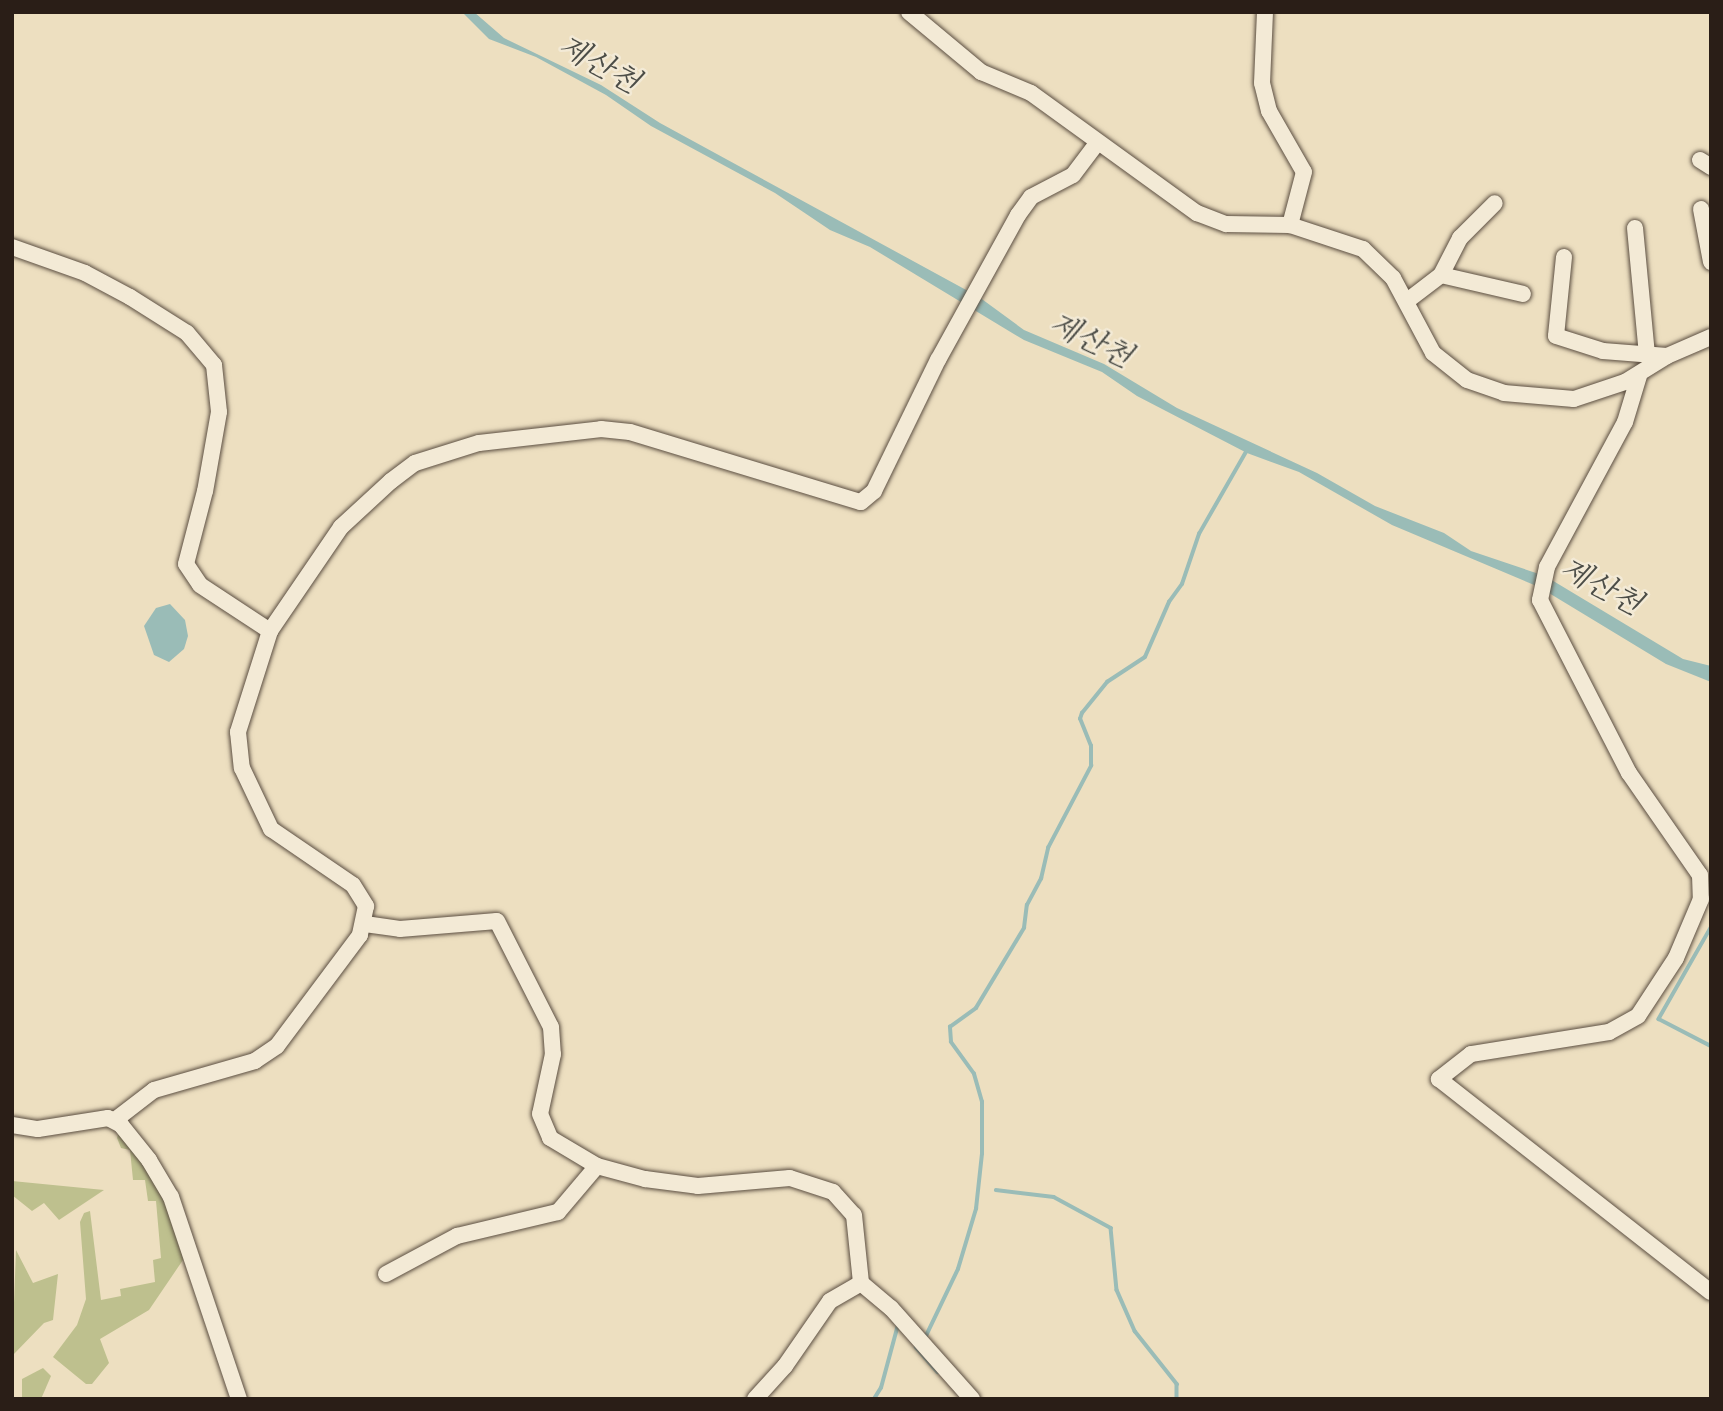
<!DOCTYPE html>
<meta charset="utf-8">
<style>
body{margin:0}
#map{position:relative;width:1723px;height:1411px;overflow:hidden;background:#eddfc0;font-family:"Old Standard TT","Noto Serif KR",serif}
div>[style]{position:absolute}
.green>*{inset:0;background:#bec08e}
.water>*{inset:0;background:#9abcb7}
.stream>*{height:3.5px;margin:-1.75px;padding:0 1.75px;transform-origin:1.75px;border-radius:1.75px;background:#9abcb7}
.roads{filter:drop-shadow(0 0 2px #5b4e41) drop-shadow(0 0 2px #5b4e41)}
.minor>*{height:16px;margin:-8px;padding:0 8px;transform-origin:8px;border-radius:8px;background:#f3ead6}
span{translate:-50% -50%;white-space:nowrap;text-align:center;line-height:1.15;-webkit-text-stroke:5px #f3ead6;paint-order:stroke}
.water-label{font-size:30px;color:#4c4d47;font-style:italic}
.frame{position:absolute;inset:0;border:14px solid #2a1e17;pointer-events:none}
</style>
<div id="map">
<div class="green">
<i style="clip-path:polygon(120px 1129px,162px 1185px,185px 1257px,149px 1310px,100px 1339px,109px 1363px,92px 1384px,86px 1384px,53px 1357px,77px 1325px,86px 1299px,80px 1222px,84px 1213px,90px 1211px,101px 1300px,121px 1296px,120px 1289px,155px 1282px,153px 1260px,161px 1258px,156px 1201px,148px 1201px,145px 1180px,133px 1180px,130px 1150px,121px 1148px,117px 1138px)"></i>
<i style="clip-path:polygon(12px 1181px,104px 1190px,59px 1220px,44px 1203px,32px 1211px,12px 1195px)"></i>
<i style="clip-path:polygon(16px 1250px,33px 1283px,58px 1274px,53px 1320px,44px 1323px,12px 1356px)"></i>
<i style="clip-path:polygon(43px 1368px,51px 1376px,41px 1399px,22px 1399px,22px 1379px)"></i>
</div>
<div class="water">
<i style="clip-path:polygon(462px 12px,474px 12px,504px 38px,601px 85px,660px 123px,979px 297px,1024px 330px,1104px 364px,1177px 408px,1317px 473px,1375px 506px,1444px 533px,1471px 551px,1545px 576px,1683px 659px,1711px 666px,1711px 682px,1666px 664px,1539px 587px,1392px 525px,1299px 472px,1247px 453px,1137px 396px,1102px 372px,1024px 340px,870px 247px,830px 230px,775px 193px,651px 126px,606px 95px,536px 57px,489px 39px)"></i>
<i style="clip-path:polygon(170px 604px,185px 620px,188px 636px,184px 649px,169px 662px,154px 655px,144px 626px,156px 608px)"></i>
</div>
<div class="stream">
<i style="left:1711px;top:928px;width:105px;rotate:119.7deg"></i>
<i style="left:1659px;top:1019px;width:59px;rotate:27.4deg"></i>
<i style="left:996px;top:1190px;width:58px;rotate:6.9deg"></i>
<i style="left:1054px;top:1197px;width:65px;rotate:28.5deg"></i>
<i style="left:1111px;top:1228px;width:62px;rotate:84.5deg"></i>
<i style="left:1117px;top:1290px;width:45px;rotate:66.3deg"></i>
<i style="left:1135px;top:1331px;width:68px;rotate:51.6deg"></i>
<i style="left:1177px;top:1384px;width:12px;rotate:90deg"></i>
<i style="left:925px;top:1338px;width:76px;rotate:-64.4deg"></i>
<i style="left:958px;top:1269px;width:63px;rotate:-73.3deg"></i>
<i style="left:976px;top:1209px;width:55px;rotate:-83.8deg"></i>
<i style="left:982px;top:1154px;width:52px;rotate:-90deg"></i>
<i style="left:982px;top:1102px;width:29px;rotate:-106deg"></i>
<i style="left:974px;top:1074px;width:39px;rotate:-126deg"></i>
<i style="left:951px;top:1042px;width:15px;rotate:-94deg"></i>
<i style="left:950px;top:1027px;width:32px;rotate:-36deg"></i>
<i style="left:976px;top:1008px;width:93px;rotate:-59deg"></i>
<i style="left:1024px;top:928px;width:23px;rotate:-83deg"></i>
<i style="left:1027px;top:905px;width:30px;rotate:-62deg"></i>
<i style="left:1041px;top:879px;width:32px;rotate:-77deg"></i>
<i style="left:1048px;top:848px;width:93px;rotate:-62.3deg"></i>
<i style="left:1091px;top:766px;width:20px;rotate:-90deg"></i>
<i style="left:1091px;top:746px;width:29px;rotate:-112deg"></i>
<i style="left:1080px;top:719px;width:6px;rotate:-72deg"></i>
<i style="left:1082px;top:713px;width:40px;rotate:-51deg"></i>
<i style="left:1107px;top:682px;width:45px;rotate:-33.3deg"></i>
<i style="left:1145px;top:657px;width:60px;rotate:-66.4deg"></i>
<i style="left:1169px;top:602px;width:22px;rotate:-54deg"></i>
<i style="left:1182px;top:584px;width:53px;rotate:-71.2deg"></i>
<i style="left:1199px;top:534px;width:95px;rotate:-60.2deg"></i>
<i style="left:916px;top:1347px;width:33px;rotate:49deg"></i>
<i style="left:874px;top:1399px;width:13px;rotate:-58deg"></i>
<i style="left:881px;top:1388px;width:65px;rotate:-74.9deg"></i>
</div>
<div class="roads">
<div class="minor">
<i style="left:909px;top:12px;width:94px;rotate:39.8deg"></i>
<i style="left:981px;top:72px;width:54px;rotate:22.8deg"></i>
<i style="left:1031px;top:93px;width:205px;rotate:35.9deg"></i>
<i style="left:1197px;top:213px;width:31px;rotate:21deg"></i>
<i style="left:1226px;top:224px;width:64px;rotate:0.9deg"></i>
<i style="left:1290px;top:225px;width:77px;rotate:18.2deg"></i>
<i style="left:1363px;top:249px;width:42px;rotate:44deg"></i>
<i style="left:1393px;top:278px;width:85px;rotate:61.9deg"></i>
<i style="left:1433px;top:353px;width:43px;rotate:38.5deg"></i>
<i style="left:1467px;top:380px;width:39px;rotate:19deg"></i>
<i style="left:1504px;top:393px;width:70px;rotate:4.9deg"></i>
<i style="left:1574px;top:399px;width:54px;rotate:-18.4deg"></i>
<i style="left:1625px;top:382px;width:49px;rotate:-31.8deg"></i>
<i style="left:1667px;top:356px;width:48px;rotate:-23.4deg"></i>
<i style="left:1265px;top:12px;width:71px;rotate:92.4deg"></i>
<i style="left:1262px;top:83px;width:29px;rotate:76deg"></i>
<i style="left:1269px;top:111px;width:70px;rotate:60.2deg"></i>
<i style="left:1304px;top:172px;width:55px;rotate:104.8deg"></i>
<i style="left:1700px;top:160px;width:13px;rotate:32deg"></i>
<i style="left:1701px;top:209px;width:54px;rotate:79.3deg"></i>
<i style="left:1635px;top:228px;width:127px;rotate:84.6deg"></i>
<i style="left:12px;top:247px;width:77px;rotate:19.6deg"></i>
<i style="left:85px;top:273px;width:51px;rotate:28.1deg"></i>
<i style="left:130px;top:297px;width:67px;rotate:32.3deg"></i>
<i style="left:187px;top:333px;width:42px;rotate:49.8deg"></i>
<i style="left:214px;top:365px;width:47px;rotate:83.9deg"></i>
<i style="left:219px;top:412px;width:80px;rotate:100deg"></i>
<i style="left:205px;top:491px;width:75px;rotate:104.6deg"></i>
<i style="left:186px;top:564px;width:25px;rotate:56deg"></i>
<i style="left:200px;top:585px;width:84px;rotate:33.3deg"></i>
<i style="left:270px;top:631px;width:106px;rotate:107.6deg"></i>
<i style="left:238px;top:732px;width:36px;rotate:84deg"></i>
<i style="left:242px;top:768px;width:68px;rotate:64.6deg"></i>
<i style="left:271px;top:829px;width:99px;rotate:34.3deg"></i>
<i style="left:353px;top:885px;width:25px;rotate:58deg"></i>
<i style="left:366px;top:906px;width:30px;rotate:102deg"></i>
<i style="left:360px;top:935px;width:139px;rotate:126.8deg"></i>
<i style="left:277px;top:1046px;width:27px;rotate:146deg"></i>
<i style="left:255px;top:1061px;width:105px;rotate:164deg"></i>
<i style="left:154px;top:1090px;width:49px;rotate:142.4deg"></i>
<i style="left:1564px;top:257px;width:79px;rotate:95.8deg"></i>
<i style="left:1556px;top:336px;width:49px;rotate:17.7deg"></i>
<i style="left:1603px;top:351px;width:64px;rotate:4.5deg"></i>
<i style="left:1441px;top:275px;width:84px;rotate:13deg"></i>
<i style="left:1407px;top:301px;width:43px;rotate:-37.4deg"></i>
<i style="left:1441px;top:275px;width:42px;rotate:-62.8deg"></i>
<i style="left:1460px;top:238px;width:49px;rotate:-45deg"></i>
<i style="left:1639px;top:376px;width:48px;rotate:106.9deg"></i>
<i style="left:1625px;top:422px;width:165px;rotate:118.3deg"></i>
<i style="left:1547px;top:567px;width:34px;rotate:102deg"></i>
<i style="left:1540px;top:600px;width:195px;rotate:62.8deg"></i>
<i style="left:1629px;top:773px;width:124px;rotate:55.2deg"></i>
<i style="left:1700px;top:875px;width:24px;rotate:88deg"></i>
<i style="left:1701px;top:899px;width:64px;rotate:113deg"></i>
<i style="left:1676px;top:958px;width:69px;rotate:123.2deg"></i>
<i style="left:1638px;top:1016px;width:33px;rotate:151deg"></i>
<i style="left:1609px;top:1032px;width:140px;rotate:170.9deg"></i>
<i style="left:1471px;top:1054px;width:41px;rotate:142deg"></i>
<i style="left:1439px;top:1079px;width:345px;rotate:38.1deg"></i>
<i style="left:270px;top:631px;width:126px;rotate:-55.7deg"></i>
<i style="left:341px;top:527px;width:68px;rotate:-42.6deg"></i>
<i style="left:391px;top:481px;width:30px;rotate:-37deg"></i>
<i style="left:415px;top:463px;width:67px;rotate:-17.4deg"></i>
<i style="left:479px;top:443px;width:123px;rotate:-6.5deg"></i>
<i style="left:601px;top:429px;width:29px;rotate:6deg"></i>
<i style="left:630px;top:432px;width:241px;rotate:16.9deg"></i>
<i style="left:861px;top:502px;width:17px;rotate:-40deg"></i>
<i style="left:874px;top:491px;width:146px;rotate:-64deg"></i>
<i style="left:938px;top:360px;width:166px;rotate:-61.1deg"></i>
<i style="left:1018px;top:215px;width:22px;rotate:-54deg"></i>
<i style="left:1031px;top:197px;width:47px;rotate:-27.6deg"></i>
<i style="left:1073px;top:175px;width:41px;rotate:-52.9deg"></i>
<i style="left:365px;top:924px;width:35px;rotate:8deg"></i>
<i style="left:400px;top:929px;width:97px;rotate:-4.7deg"></i>
<i style="left:497px;top:921px;width:119px;rotate:63deg"></i>
<i style="left:551px;top:1027px;width:27px;rotate:86deg"></i>
<i style="left:553px;top:1054px;width:61px;rotate:102.2deg"></i>
<i style="left:540px;top:1114px;width:26px;rotate:67deg"></i>
<i style="left:550px;top:1138px;width:55px;rotate:30.8deg"></i>
<i style="left:597px;top:1166px;width:50px;rotate:15.2deg"></i>
<i style="left:645px;top:1179px;width:53px;rotate:7.5deg"></i>
<i style="left:698px;top:1186px;width:92px;rotate:-5deg"></i>
<i style="left:790px;top:1178px;width:45px;rotate:18deg"></i>
<i style="left:833px;top:1192px;width:31px;rotate:48deg"></i>
<i style="left:854px;top:1215px;width:68px;rotate:84.1deg"></i>
<i style="left:861px;top:1283px;width:39px;rotate:40deg"></i>
<i style="left:891px;top:1308px;width:122px;rotate:48.3deg"></i>
<i style="left:12px;top:1125px;width:26px;rotate:9deg"></i>
<i style="left:38px;top:1129px;width:71px;rotate:-8.9deg"></i>
<i style="left:108px;top:1118px;width:15px;rotate:28deg"></i>
<i style="left:121px;top:1125px;width:45px;rotate:51.3deg"></i>
<i style="left:149px;top:1160px;width:43px;rotate:59.3deg"></i>
<i style="left:171px;top:1197px;width:213px;rotate:71.4deg"></i>
<i style="left:386px;top:1274px;width:81px;rotate:-28.2deg"></i>
<i style="left:457px;top:1236px;width:104px;rotate:-13.4deg"></i>
<i style="left:558px;top:1212px;width:60px;rotate:-49.7deg"></i>
<i style="left:755px;top:1399px;width:45px;rotate:-47.7deg"></i>
<i style="left:785px;top:1366px;width:79px;rotate:-55.3deg"></i>
<i style="left:830px;top:1301px;width:36px;rotate:-30deg"></i>
</div>
</div>
<div class="water-label">
<span style="left:598px;top:66px;rotate:29deg">제산천</span>
<span style="left:1090px;top:342px;rotate:26deg">제산천</span>
<span style="left:1600px;top:588px;rotate:28deg">제산천</span>
</div>
<div class="frame"></div>
</div>
